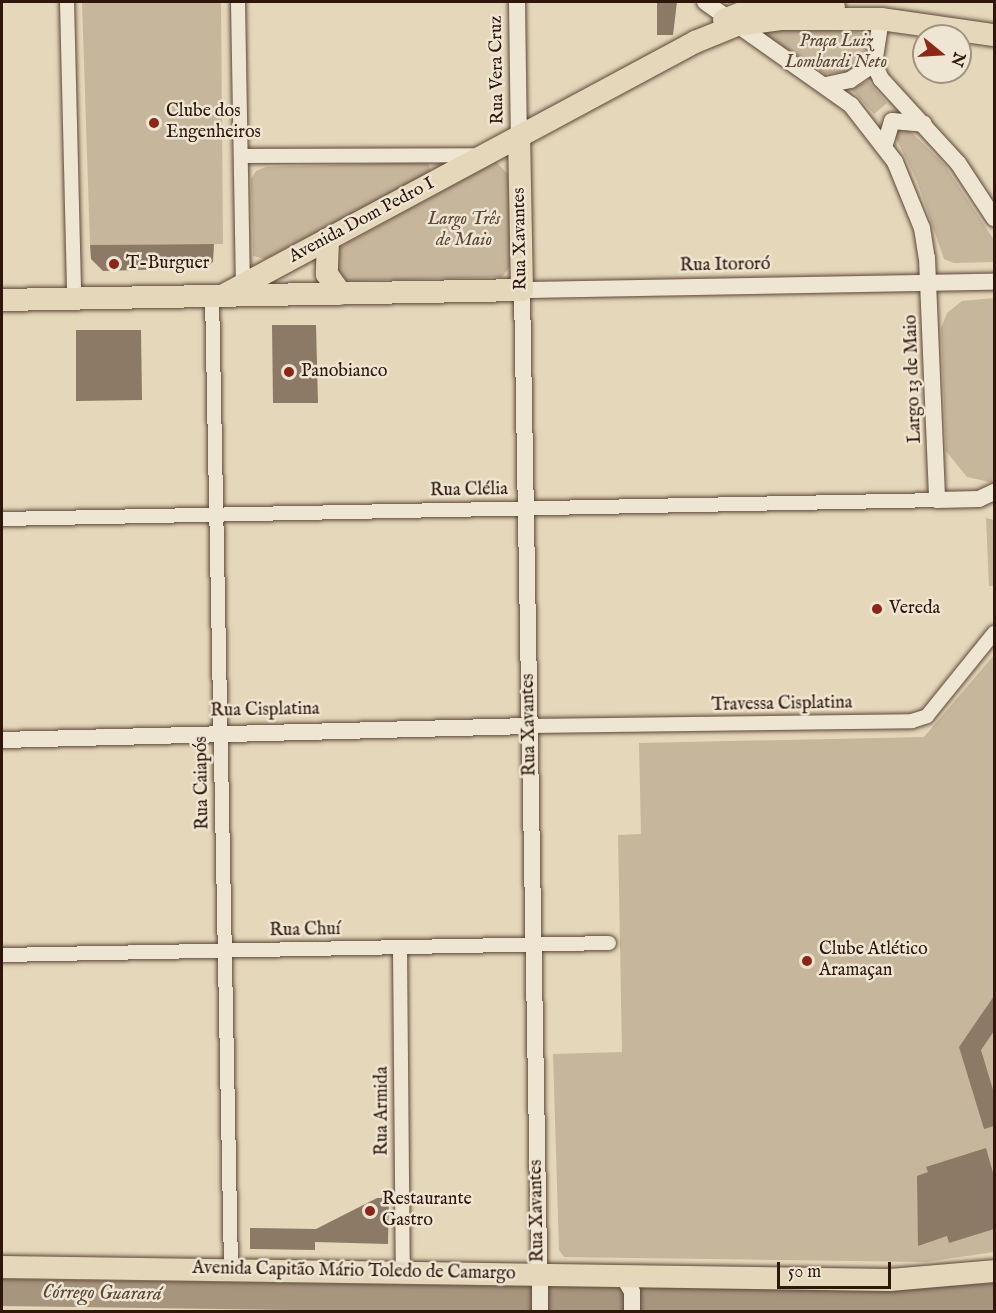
<!DOCTYPE html>
<meta charset="utf-8">
<style>
body{margin:0}
#map{position:relative;width:996px;height:1313px;overflow:hidden;background:#e5d7ba;font-family:"IM FELL English",serif}
div>[style]{position:absolute}
.green>*{inset:0;background:#c6b69c}
.river>*{height:27px;margin:-13.5px;padding:0 13.5px;transform-origin:13.5px;border-radius:13.5px;background:#a7957e}
.building>*{inset:0;background:#8d7a66}
.roads{filter:drop-shadow(0 0 2px #5c4637) drop-shadow(0 0 2px #5c4637)}
.minor>*{height:14px;margin:-7px;padding:0 7px;transform-origin:7px;border-radius:7px;background:#eee5d2}
.tertiary>*{height:16px;margin:-8px;padding:0 8px;transform-origin:8px;border-radius:8px;background:#eee5d2}
.primary>*{height:22px;margin:-11px;padding:0 11px;transform-origin:11px;border-radius:11px;background:#e5d7ba}
.dots>*{width:16px;height:16px;translate:-50% -50%;box-sizing:border-box;border:3px solid #eee5d2;border-radius:50%}
span{translate:-50% -50%;white-space:nowrap;text-align:center;line-height:1.15;-webkit-text-stroke:5px #eee5d2;paint-order:stroke}
.park-label{font-size:18px;color:#5c4636;font-style:italic}
.street-label{font-size:18px;color:#2e160b}
.poi-label{font-size:18px;color:#2e160b}
.left{translate:0 -50%;text-align:left}
.water-label{font-size:20px;color:#5e4939;font-style:italic}
.frame{position:absolute;inset:0;border:3px solid #2e160b;pointer-events:none}
.north{position:absolute;left:912px;top:24px;width:60px;height:60px;box-sizing:border-box;background:#eee5d2;border:2px solid #a19282;border-radius:50%;rotate:108deg;font-size:16px;font-weight:700;line-height:24px;text-align:center;color:#2e160b}
.north::after{content:'';display:block;margin:auto;width:21px;height:27px;background:#8f2418;clip-path:polygon(50% 0,100% 100%,50% 72%,0 100%)}
.scale{position:absolute;left:777px;top:1262px;width:114px;height:27px;box-sizing:border-box;border:3px solid #2e160b;border-top:0;padding-left:8px;font-size:18px;line-height:21px;white-space:nowrap;color:#2e160b;-webkit-text-stroke:4px #eee5d2;paint-order:stroke}
</style>
<div id="map">
<div class="green">
<i style="clip-path:polygon(82px 2px,221px 2px,223px 244px,90px 245px)"></i>
<i style="clip-path:polygon(799px 26px,870px 34px,865px 59px,855px 71px,825px 74px,757px 30px)"></i>
<i style="clip-path:polygon(868px 81px,887px 103px,874px 114px,851px 89px)"></i>
<i style="clip-path:polygon(896px 128px,908px 129px,944px 164px,994px 240px,993px 262px,954px 263px,944px 259px,917px 181px,894px 134px)"></i>
<i style="clip-path:polygon(428px 162px,431px 172px,265px 259px,253px 256px,251px 179px,256px 171px,266px 167px)"></i>
<i style="clip-path:polygon(496px 162px,508px 174px,510px 267px,502px 277px,347px 281px,333px 266px,340px 247px)"></i>
<i style="clip-path:polygon(994px 298px,994px 483px,967px 477px,946px 451px,941px 328px,947px 313px,962px 301px)"></i>
<i style="clip-path:polygon(986px 518px,994px 520px,994px 586px,989px 586px)"></i>
<i style="clip-path:polygon(994px 655px,994px 1252px,926px 1262px,564px 1257px,559px 1250px,553px 1054px,622px 1052px,618px 835px,641px 834px,639px 743px,924px 737px)"></i>
</div>
<div class="river">
<i style="left:2px;top:1292px;width:880px;rotate:0.78deg"></i>
<i style="left:882px;top:1304px;width:112px;rotate:-4.1deg"></i>
</div>
<div class="building">
<i style="clip-path:polygon(657px 2px,677px 2px,673px 35px,657px 35px)"></i>
<i style="clip-path:polygon(214px 244px,213px 262px,203px 268px,103px 271px,91px 259px,90px 245px)"></i>
<i style="clip-path:polygon(272px 325px,316px 325px,318px 403px,273px 403px)"></i>
<i style="clip-path:polygon(76px 330px,141px 330px,142px 400px,76px 401px)"></i>
<i style="clip-path:polygon(994px 996px,994px 1031px,981px 1050px,994px 1093px,994px 1126px,984px 1129px,959px 1047px)"></i>
<i style="clip-path:polygon(986px 1148px,994px 1176px,994px 1229px,949px 1243px,947px 1236px,918px 1246px,917px 1176px,928px 1172px,926px 1167px)"></i>
<i style="clip-path:polygon(377px 1198px,389px 1198px,388px 1244px,315px 1242px,315px 1250px,250px 1249px,250px 1228px,316px 1229px)"></i>
</div>
<div class="roads">
<div class="minor">
<i style="left:67px;top:2px;width:295px;rotate:88.6deg"></i>
<i style="left:238px;top:2px;width:289px;rotate:89deg"></i>
<i style="left:241px;top:156px;width:238px;rotate:-0.2deg"></i>
<i style="left:212px;top:295px;width:975px;rotate:88.88deg"></i>
<i style="left:2px;top:519px;width:935px;rotate:-1.16deg"></i>
<i style="left:530px;top:726px;width:382px;rotate:-0.7deg"></i>
<i style="left:912px;top:721px;width:16px;rotate:-18deg"></i>
<i style="left:927px;top:716px;width:107px;rotate:-51.1deg"></i>
<i style="left:400px;top:948px;width:325px;rotate:89.5deg"></i>
<i style="left:2px;top:955px;width:607px;rotate:-1.13deg"></i>
</div>
<div class="tertiary">
<i style="left:517px;top:2px;width:136px;rotate:89.2deg"></i>
<i style="left:705px;top:2px;width:179px;rotate:35.2deg"></i>
<i style="left:851px;top:105px;width:72px;rotate:52.3deg"></i>
<i style="left:895px;top:162px;width:71px;rotate:67.8deg"></i>
<i style="left:922px;top:228px;width:30px;rotate:81deg"></i>
<i style="left:927px;top:258px;width:242px;rotate:87.6deg"></i>
<i style="left:937px;top:500px;width:42px;rotate:-1.4deg"></i>
<i style="left:979px;top:499px;width:17px;rotate:-25deg"></i>
<i style="left:881px;top:19px;width:46px;rotate:98.8deg"></i>
<i style="left:874px;top:64px;width:17px;rotate:65deg"></i>
<i style="left:881px;top:79px;width:114px;rotate:47.5deg"></i>
<i style="left:958px;top:163px;width:66px;rotate:56.8deg"></i>
<i style="left:826px;top:85px;width:25px;rotate:-12deg"></i>
<i style="left:850px;top:80px;width:29px;rotate:-34deg"></i>
<i style="left:885px;top:144px;width:24px;rotate:-73deg"></i>
<i style="left:892px;top:121px;width:32px;rotate:5deg"></i>
<i style="left:2px;top:740px;width:528px;rotate:-1.52deg"></i>
<i style="left:624px;top:1278px;width:16px;rotate:60deg"></i>
<i style="left:632px;top:1292px;width:20px;rotate:90deg"></i>
<i style="left:540px;top:1312px;width:1022px;rotate:-91.01deg"></i>
<i style="left:522px;top:290px;width:472px;rotate:-1deg"></i>
</div>
<div class="primary">
<i style="left:724px;top:20px;width:45px;rotate:-22deg"></i>
<i style="left:766px;top:3px;width:68px;rotate:3.4deg"></i>
<i style="left:328px;top:239px;width:35px;rotate:92deg"></i>
<i style="left:327px;top:274px;width:24px;rotate:55deg"></i>
<i style="left:224px;top:295px;width:535px;rotate:-28.24deg"></i>
<i style="left:695px;top:42px;width:45px;rotate:-22deg"></i>
<i style="left:737px;top:25px;width:44px;rotate:-7.8deg"></i>
<i style="left:781px;top:19px;width:100px"></i>
<i style="left:881px;top:19px;width:114px;rotate:8.1deg"></i>
<i style="left:2px;top:300px;width:520px;rotate:-1.1deg"></i>
<i style="left:522px;top:290px;width:152px;rotate:-91.1deg"></i>
<i style="left:2px;top:1267px;width:888px;rotate:0.84deg"></i>
<i style="left:890px;top:1280px;width:104px;rotate:-4.9deg"></i>
</div>
</div>
<div class="dots">
<i style="left:154px;top:123px;background:#8f2418"></i>
<i style="left:114px;top:264px;background:#8f2418"></i>
<i style="left:289px;top:372px;background:#8f2418"></i>
<i style="left:877px;top:609px;background:#8f2418"></i>
<i style="left:807px;top:961px;background:#8f2418"></i>
<i style="left:370px;top:1211px;background:#8f2418"></i>
</div>
<div class="park-label">
<span style="left:836px;top:53px">Praça Luiz<br>Lombardi Neto</span>
<span style="left:464px;top:231px">Largo Três<br>de Maio</span>
</div>
<div class="street-label">
<span style="left:498px;top:70px;rotate:-91deg">Rua Vera Cruz</span>
<span style="left:362px;top:221px;rotate:-28deg">Avenida Dom Pedro I</span>
<span style="left:521px;top:239px;rotate:-91deg">Rua Xavantes</span>
<span style="left:725px;top:266px;rotate:-1deg">Rua Itororó</span>
<span style="left:914px;top:379px;rotate:-92deg">Largo 13 de Maio</span>
<span style="left:469px;top:491px;rotate:-1deg">Rua Clélia</span>
<span style="left:782px;top:705px;rotate:-1deg">Travessa Cisplatina</span>
<span style="left:265px;top:711px;rotate:-1deg">Rua Cisplatina</span>
<span style="left:530px;top:725px;rotate:-91deg">Rua Xavantes</span>
<span style="left:203px;top:783px;rotate:-91deg">Rua Caiapós</span>
<span style="left:305px;top:931px;rotate:-1deg">Rua Chuí</span>
<span style="left:383px;top:1111px;rotate:-90deg">Rua Armida</span>
<span style="left:538px;top:1211px;rotate:-91deg">Rua Xavantes</span>
<span style="left:354px;top:1272px;rotate:1deg">Avenida Capitão Mário Toledo de Camargo</span>
</div>
<div class="poi-label">
<span class="left" style="left:166px;top:123px">Clube dos<br>Engenheiros</span>
<span class="left" style="left:126px;top:264px">T-Burguer</span>
<span class="left" style="left:301px;top:372px">Panobianco</span>
<span class="left" style="left:889px;top:609px">Vereda</span>
<span class="left" style="left:819px;top:961px">Clube Atlético<br>Aramaçan</span>
<span class="left" style="left:382px;top:1211px">Restaurante<br>Gastro</span>
</div>
<div class="water-label">
<span style="left:102px;top:1293px;rotate:1deg">Córrego Guarará</span>
</div>
<div class="frame"></div>
<div class="north">N</div>
<div class="scale">50 m</div>
</div>
